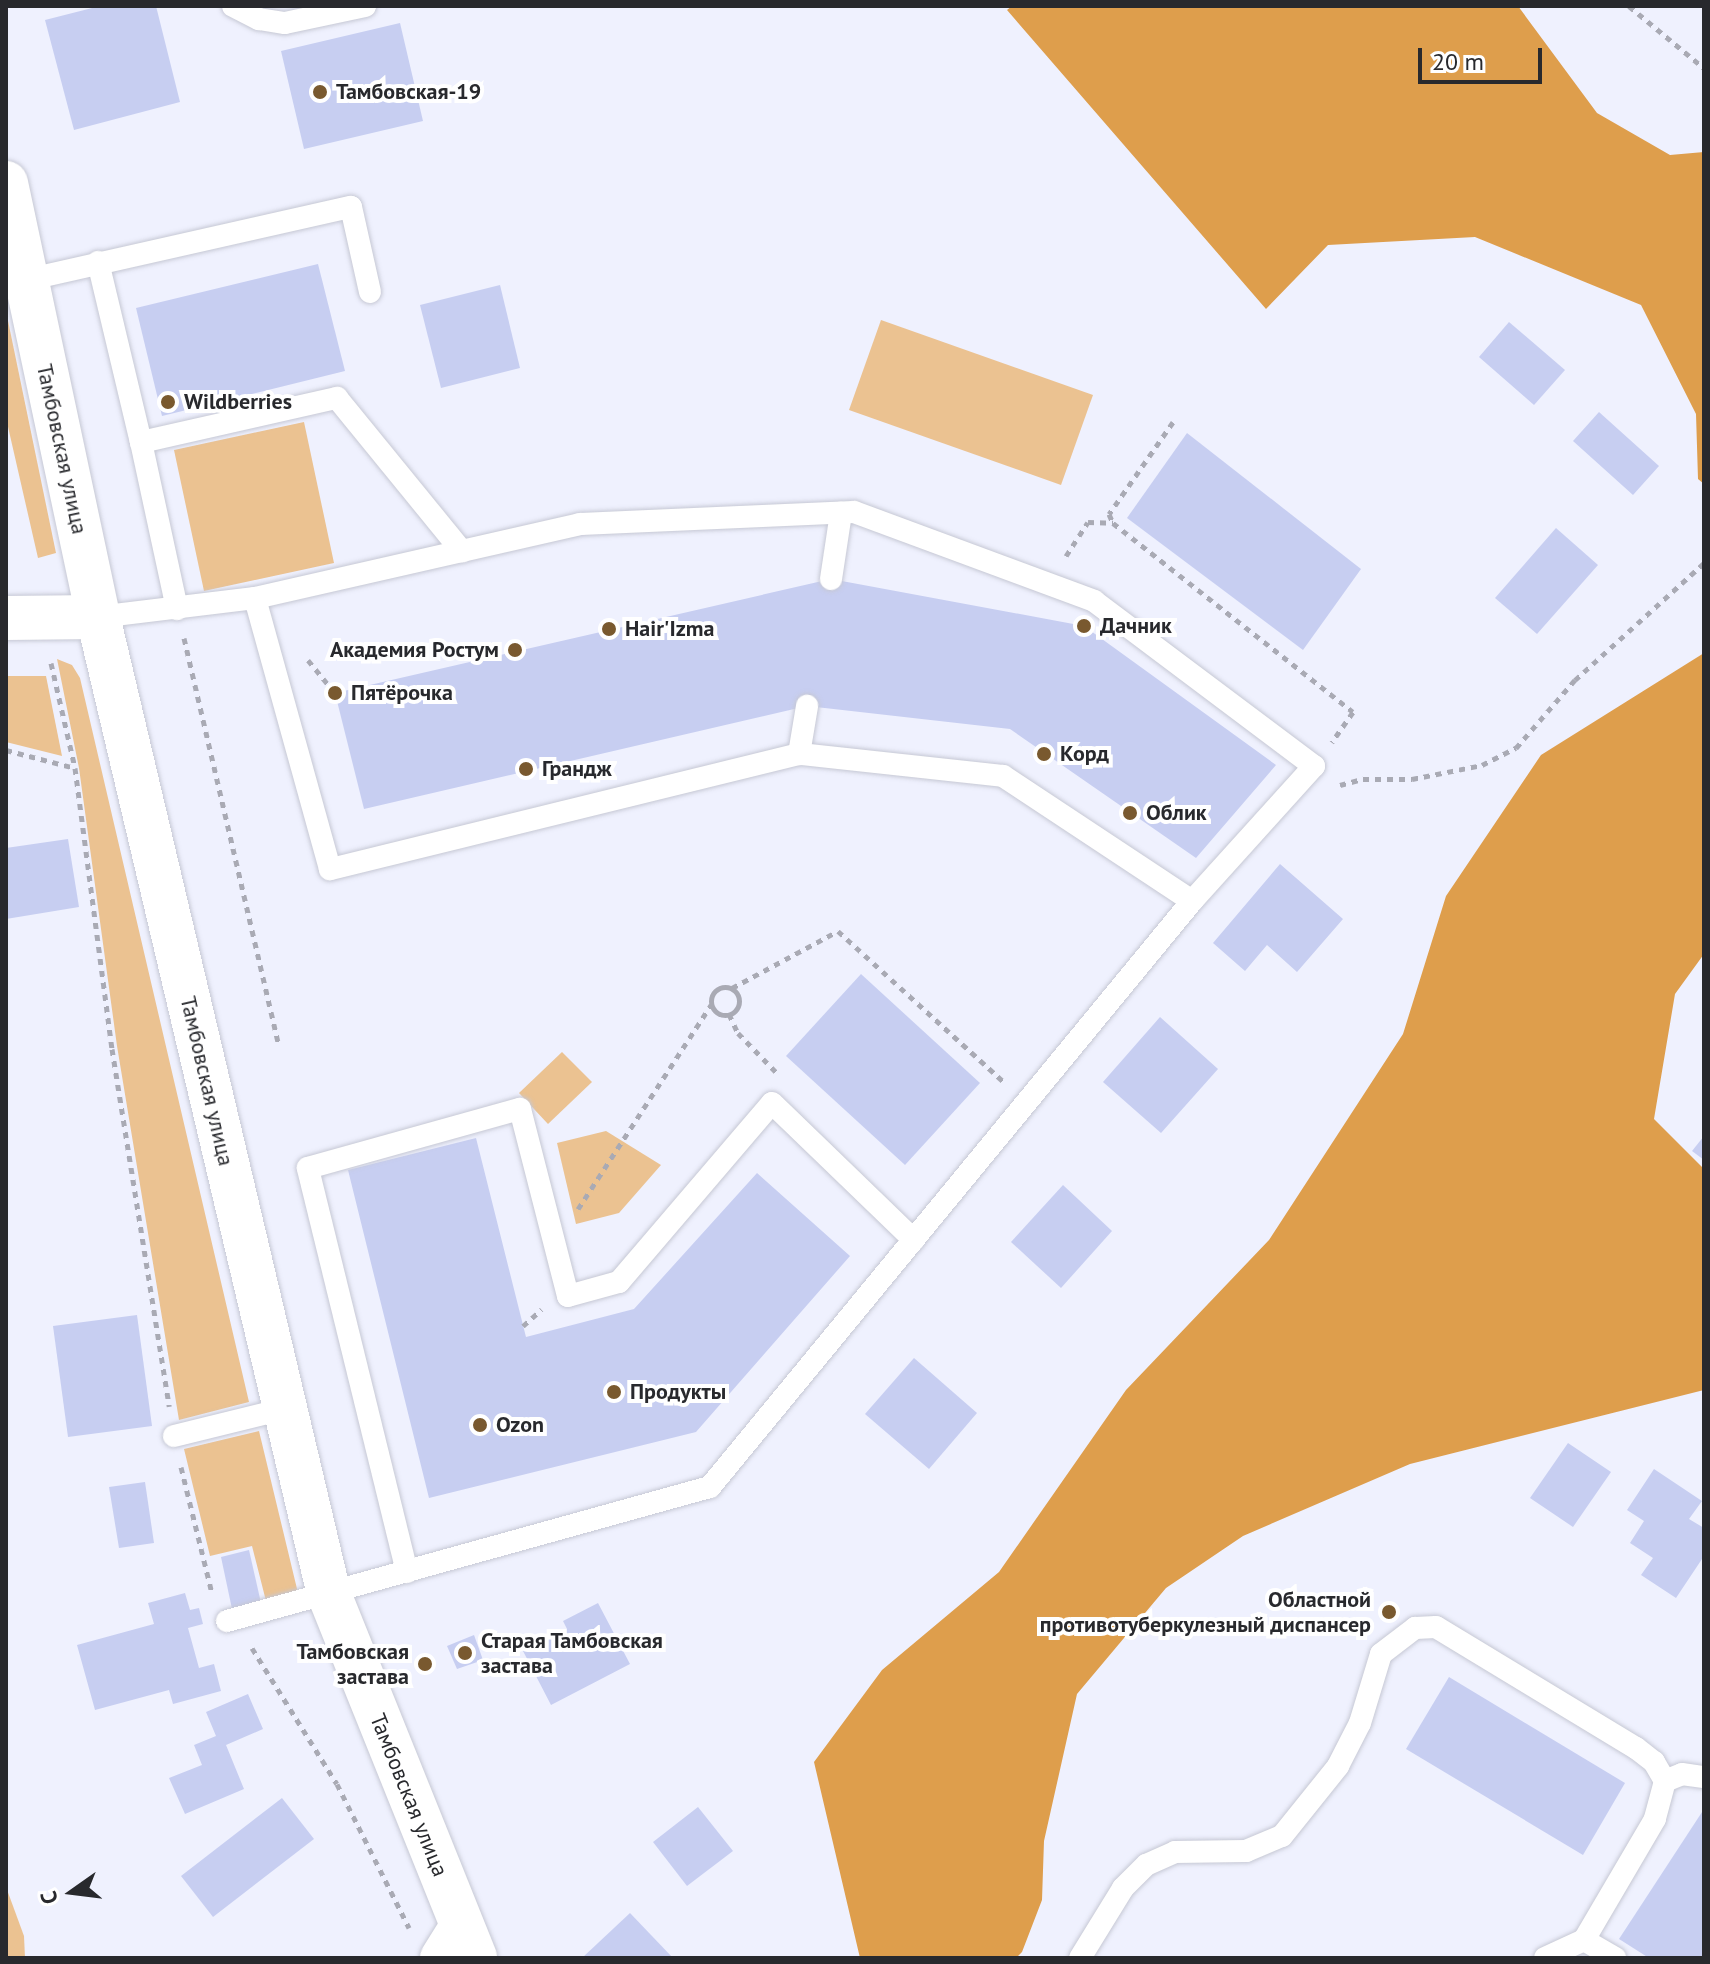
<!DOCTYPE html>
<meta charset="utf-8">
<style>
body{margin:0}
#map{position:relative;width:1710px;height:1964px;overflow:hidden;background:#eff1fe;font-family:"PT Sans",sans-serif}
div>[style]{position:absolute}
.green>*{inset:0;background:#ebc291}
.forest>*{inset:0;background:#de9e4c}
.building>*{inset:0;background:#c7cef1}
.path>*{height:5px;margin-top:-2.5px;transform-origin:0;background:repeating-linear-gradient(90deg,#a9aab4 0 6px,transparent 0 12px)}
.path>.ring{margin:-2.5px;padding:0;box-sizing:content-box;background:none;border:5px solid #a9aab4;border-radius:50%}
.roads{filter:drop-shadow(0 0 2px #c6c8d4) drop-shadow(0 0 2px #c6c8d4)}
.service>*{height:22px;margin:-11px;padding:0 11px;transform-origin:11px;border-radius:11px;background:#fff}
.minor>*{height:42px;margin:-21px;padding:0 21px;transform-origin:21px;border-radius:21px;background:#fff}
.tertiary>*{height:44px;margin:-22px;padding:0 22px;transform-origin:22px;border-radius:22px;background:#fff}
.secondary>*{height:44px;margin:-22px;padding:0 22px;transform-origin:22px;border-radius:22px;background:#fff}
.dots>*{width:22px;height:22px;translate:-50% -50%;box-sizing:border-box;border:4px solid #fff;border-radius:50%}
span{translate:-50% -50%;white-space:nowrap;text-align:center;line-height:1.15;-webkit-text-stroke:8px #fff;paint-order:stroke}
.poi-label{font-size:22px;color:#28292d;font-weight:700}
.left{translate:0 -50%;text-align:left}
.right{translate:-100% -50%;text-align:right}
.street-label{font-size:22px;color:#28292d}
.frame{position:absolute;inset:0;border:8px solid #28292d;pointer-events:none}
.north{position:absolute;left:32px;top:1852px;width:80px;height:80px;-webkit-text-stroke:6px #fff;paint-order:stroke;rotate:256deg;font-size:22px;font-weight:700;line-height:32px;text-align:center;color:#28292d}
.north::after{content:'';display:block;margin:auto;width:28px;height:36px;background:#28292d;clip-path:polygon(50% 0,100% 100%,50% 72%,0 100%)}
.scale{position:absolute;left:1418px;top:48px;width:124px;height:36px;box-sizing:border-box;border:4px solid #28292d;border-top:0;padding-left:10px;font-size:24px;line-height:28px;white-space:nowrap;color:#28292d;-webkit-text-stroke:6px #fff;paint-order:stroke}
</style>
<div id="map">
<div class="green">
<i style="clip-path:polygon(6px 311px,56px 553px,38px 558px,6px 418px)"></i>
<i style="clip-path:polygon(881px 320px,1093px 395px,1061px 485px,849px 410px)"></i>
<i style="clip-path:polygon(304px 422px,334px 563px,204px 591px,174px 450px)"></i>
<i style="clip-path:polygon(57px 659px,72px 665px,80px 678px,249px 1402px,179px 1420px,117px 1046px,79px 768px)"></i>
<i style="clip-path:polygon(6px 676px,46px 676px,62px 756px,6px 742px)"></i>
<i style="clip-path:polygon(562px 1052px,592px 1082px,548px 1124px,519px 1093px)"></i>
<i style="clip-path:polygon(606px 1131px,661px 1165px,619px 1213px,576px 1224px,557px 1143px)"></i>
<i style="clip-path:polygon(259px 1431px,298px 1593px,266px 1601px,252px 1546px,210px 1556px,184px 1449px)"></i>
<i style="clip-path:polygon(6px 1887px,24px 1936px,25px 1958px,6px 1958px)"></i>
</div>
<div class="forest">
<i style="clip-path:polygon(1012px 6px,1518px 6px,1597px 113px,1670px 155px,1704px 152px,1704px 484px,1698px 479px,1696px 414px,1641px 305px,1475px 237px,1328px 245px,1266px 309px,1007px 10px)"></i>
<i style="clip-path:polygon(1704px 653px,1704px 954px,1675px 994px,1654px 1119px,1704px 1169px,1704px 1390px,1410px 1464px,1243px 1536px,1166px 1588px,1077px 1694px,1044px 1841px,1042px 1900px,1022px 1952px,1016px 1958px,860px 1958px,814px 1762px,882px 1670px,999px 1572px,1126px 1390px,1269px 1240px,1403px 1034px,1446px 896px,1541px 755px)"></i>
</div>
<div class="building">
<i style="clip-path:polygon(100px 6px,156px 6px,180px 102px,74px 130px,45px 20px)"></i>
<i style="clip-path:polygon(400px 23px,423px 121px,304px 149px,281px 51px)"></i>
<i style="clip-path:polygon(318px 264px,345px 371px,162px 416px,136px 308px)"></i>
<i style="clip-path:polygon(500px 285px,520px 368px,441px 388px,420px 305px)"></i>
<i style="clip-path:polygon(1509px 322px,1565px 370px,1534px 405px,1479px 357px)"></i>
<i style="clip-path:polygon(1599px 412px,1659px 466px,1633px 495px,1573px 441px)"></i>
<i style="clip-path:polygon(1187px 433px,1361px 569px,1303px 650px,1127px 518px)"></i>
<i style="clip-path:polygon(1556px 528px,1598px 565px,1537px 634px,1495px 598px)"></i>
<i style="clip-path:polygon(831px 579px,1084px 626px,1276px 765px,1196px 858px,1010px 729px,807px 706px,364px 809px,335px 693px)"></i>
<i style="clip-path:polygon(68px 839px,79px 907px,6px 919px,6px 848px)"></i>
<i style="clip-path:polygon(1280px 864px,1343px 919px,1297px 972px,1267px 945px,1245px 971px,1213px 943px)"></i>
<i style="clip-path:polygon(861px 974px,980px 1083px,905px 1165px,786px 1056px)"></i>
<i style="clip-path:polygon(1160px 1017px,1218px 1069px,1161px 1133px,1103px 1082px)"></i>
<i style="clip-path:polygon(1704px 1136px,1704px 1160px,1692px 1151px)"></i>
<i style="clip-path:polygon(476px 1138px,526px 1337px,634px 1309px,757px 1173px,850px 1256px,696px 1432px,429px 1498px,348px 1170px)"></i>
<i style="clip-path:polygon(1063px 1185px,1112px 1231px,1061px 1288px,1011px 1242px)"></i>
<i style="clip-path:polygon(137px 1315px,152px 1426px,68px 1437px,53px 1326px)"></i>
<i style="clip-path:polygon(914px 1358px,977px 1413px,929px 1469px,865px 1414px)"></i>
<i style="clip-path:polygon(1568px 1443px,1611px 1472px,1573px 1527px,1530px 1498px)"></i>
<i style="clip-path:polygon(1654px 1469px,1702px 1501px,1689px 1519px,1704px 1528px,1704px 1556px,1676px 1598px,1641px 1575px,1653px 1558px,1630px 1543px,1644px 1521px,1627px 1510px)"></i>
<i style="clip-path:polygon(145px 1482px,154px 1543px,119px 1548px,109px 1487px)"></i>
<i style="clip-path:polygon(249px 1550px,261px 1603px,232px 1609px,221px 1557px)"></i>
<i style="clip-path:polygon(185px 1593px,190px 1610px,199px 1608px,203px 1624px,188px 1628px,199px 1668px,214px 1664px,221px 1691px,173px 1704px,169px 1690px,95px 1710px,77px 1645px,154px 1624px,148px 1603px)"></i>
<i style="clip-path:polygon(598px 1603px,630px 1664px,551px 1705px,523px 1651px,567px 1629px,563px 1621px)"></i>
<i style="clip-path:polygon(474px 1635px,483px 1660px,457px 1669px,447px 1646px)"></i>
<i style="clip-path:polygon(1449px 1677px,1625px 1783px,1583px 1855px,1406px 1749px)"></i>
<i style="clip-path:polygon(248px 1694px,263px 1729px,226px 1745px,244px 1789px,185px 1814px,169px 1778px,202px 1765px,194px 1745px,216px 1736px,206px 1712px)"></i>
<i style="clip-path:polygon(282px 1798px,314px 1839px,213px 1917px,181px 1876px)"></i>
<i style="clip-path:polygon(698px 1807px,733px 1851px,687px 1886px,653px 1842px)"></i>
<i style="clip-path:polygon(1704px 1809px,1704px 1958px,1649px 1958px,1619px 1939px)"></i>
<i style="clip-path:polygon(630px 1913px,673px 1958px,582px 1958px)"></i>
</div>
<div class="path">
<i style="left:1629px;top:6px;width:97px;rotate:39.6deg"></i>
<i style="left:1173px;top:422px;width:112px;rotate:124.8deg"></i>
<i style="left:1109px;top:514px;width:10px;rotate:66deg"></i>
<i style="left:1113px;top:523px;width:305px;rotate:38.2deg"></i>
<i style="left:1353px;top:712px;width:37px;rotate:125deg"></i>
<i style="left:1066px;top:556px;width:40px;rotate:-57.1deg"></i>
<i style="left:1088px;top:522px;width:25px;rotate:2deg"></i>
<i style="left:184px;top:638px;width:415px;rotate:76.9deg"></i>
<i style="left:308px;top:660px;width:43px;rotate:50.7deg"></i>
<i style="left:51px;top:663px;width:108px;rotate:77.1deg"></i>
<i style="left:75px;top:768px;width:283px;rotate:82.5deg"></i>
<i style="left:112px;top:1049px;width:362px;rotate:80.9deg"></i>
<i style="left:6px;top:750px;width:71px;rotate:14.6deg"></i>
<i style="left:1340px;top:785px;width:24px;rotate:-15deg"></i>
<i style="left:1363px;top:779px;width:49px"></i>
<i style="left:1412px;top:779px;width:71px;rotate:-11.3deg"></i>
<i style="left:1482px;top:765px;width:38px;rotate:-27deg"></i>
<i style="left:1516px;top:748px;width:90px;rotate:-49.1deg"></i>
<i style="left:1575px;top:680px;width:174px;rotate:-42.2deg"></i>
<i class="ring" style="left:711px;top:987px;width:23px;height:23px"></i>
<i style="left:732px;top:988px;width:120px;rotate:-28.3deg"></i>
<i style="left:838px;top:931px;width:223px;rotate:42.3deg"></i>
<i style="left:729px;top:1014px;width:21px;rotate:65deg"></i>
<i style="left:738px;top:1033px;width:54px;rotate:45.7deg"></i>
<i style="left:578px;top:1209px;width:244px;rotate:-56.9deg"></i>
<i style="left:523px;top:1326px;width:25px;rotate:-42deg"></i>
<i style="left:181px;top:1467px;width:130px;rotate:76.2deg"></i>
<i style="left:252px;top:1648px;width:160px;rotate:58deg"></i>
<i style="left:337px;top:1784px;width:161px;rotate:63.4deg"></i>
</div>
<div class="roads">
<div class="service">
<i style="left:233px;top:6px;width:29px;rotate:27deg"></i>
<i style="left:259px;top:19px;width:26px;rotate:9deg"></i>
<i style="left:285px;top:23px;width:82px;rotate:-12deg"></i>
<i style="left:98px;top:262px;width:185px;rotate:76.6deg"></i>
<i style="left:141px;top:442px;width:201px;rotate:-12.7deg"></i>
<i style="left:337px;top:398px;width:198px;rotate:50.8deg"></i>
<i style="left:26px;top:280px;width:333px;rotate:-12.7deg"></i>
<i style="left:351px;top:207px;width:87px;rotate:77.4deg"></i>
<i style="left:141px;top:442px;width:171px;rotate:77.8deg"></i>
<i style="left:831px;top:579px;width:67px;rotate:-81.4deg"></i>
<i style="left:98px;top:617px;width:158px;rotate:-6.9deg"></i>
<i style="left:255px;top:598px;width:333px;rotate:-12.8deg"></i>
<i style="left:580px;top:524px;width:274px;rotate:-2.5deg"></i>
<i style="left:854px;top:512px;width:256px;rotate:20.3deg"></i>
<i style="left:1094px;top:601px;width:275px;rotate:36.9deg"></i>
<i style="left:1314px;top:766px;width:182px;rotate:132.1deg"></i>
<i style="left:1192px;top:901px;width:227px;rotate:-146.5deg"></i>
<i style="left:1003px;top:776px;width:205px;rotate:-173.8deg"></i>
<i style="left:799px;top:754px;width:483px;rotate:166.2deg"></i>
<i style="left:330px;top:869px;width:281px;rotate:-105.5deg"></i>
<i style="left:799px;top:754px;width:49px;rotate:-80.5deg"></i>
<i style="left:174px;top:1436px;width:113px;rotate:-13.8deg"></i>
<i style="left:407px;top:1572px;width:416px;rotate:-103.8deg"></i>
<i style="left:308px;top:1168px;width:220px;rotate:-15.6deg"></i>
<i style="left:520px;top:1109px;width:193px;rotate:75.6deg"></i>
<i style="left:568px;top:1296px;width:53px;rotate:-15.4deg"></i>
<i style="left:619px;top:1282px;width:235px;rotate:-49.5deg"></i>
<i style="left:772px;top:1103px;width:197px;rotate:44deg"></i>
<i style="left:227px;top:1621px;width:501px;rotate:-15.51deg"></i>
<i style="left:710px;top:1487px;width:759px;rotate:-50.56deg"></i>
<i style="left:1665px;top:1781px;width:18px;rotate:-22deg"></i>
<i style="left:1682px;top:1774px;width:22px;rotate:8deg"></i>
<i style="left:1584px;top:1940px;width:36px;rotate:30deg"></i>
<i style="left:1080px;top:1958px;width:82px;rotate:-58.4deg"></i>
<i style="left:1123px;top:1888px;width:33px;rotate:-45deg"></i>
<i style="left:1146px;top:1865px;width:32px;rotate:-24deg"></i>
<i style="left:1175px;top:1852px;width:71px;rotate:-0.8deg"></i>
<i style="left:1246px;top:1851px;width:39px;rotate:-23deg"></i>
<i style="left:1282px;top:1836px;width:90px;rotate:-51.3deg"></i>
<i style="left:1338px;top:1766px;width:48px;rotate:-62.9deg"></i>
<i style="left:1360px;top:1723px;width:72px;rotate:-73.1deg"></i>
<i style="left:1381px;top:1654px;width:43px;rotate:-37.4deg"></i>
<i style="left:1415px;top:1628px;width:21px;rotate:-3deg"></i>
<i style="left:1436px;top:1627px;width:234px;rotate:31.2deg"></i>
<i style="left:1636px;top:1748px;width:23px;rotate:38deg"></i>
<i style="left:1654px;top:1762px;width:22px;rotate:60deg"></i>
<i style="left:1665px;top:1781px;width:39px;rotate:105deg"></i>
<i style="left:1655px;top:1819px;width:140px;rotate:120.4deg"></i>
<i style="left:1584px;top:1940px;width:43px;rotate:155.2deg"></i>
</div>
<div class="minor">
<i style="left:441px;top:1958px;width:39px;rotate:-58deg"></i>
</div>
<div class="tertiary">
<i style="left:6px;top:618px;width:92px;rotate:-0.6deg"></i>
</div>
<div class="secondary">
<i style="left:6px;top:183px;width:444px;rotate:78deg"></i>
<i style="left:98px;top:617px;width:1004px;rotate:76.7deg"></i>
<i style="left:329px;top:1594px;width:392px;rotate:68.1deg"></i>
</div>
</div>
<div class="dots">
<i style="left:320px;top:92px;background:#79592f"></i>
<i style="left:168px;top:402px;background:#79592f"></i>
<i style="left:1084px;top:626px;background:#79592f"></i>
<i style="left:609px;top:629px;background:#79592f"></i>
<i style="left:515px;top:650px;background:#79592f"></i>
<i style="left:335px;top:693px;background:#79592f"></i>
<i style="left:1044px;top:754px;background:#79592f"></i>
<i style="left:526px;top:769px;background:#79592f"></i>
<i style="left:1130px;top:813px;background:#79592f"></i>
<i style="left:614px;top:1392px;background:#79592f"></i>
<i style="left:480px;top:1425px;background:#79592f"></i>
<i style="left:1389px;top:1612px;background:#79592f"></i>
<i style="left:465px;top:1653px;background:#79592f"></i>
<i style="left:425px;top:1664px;background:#79592f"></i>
</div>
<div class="poi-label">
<span class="left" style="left:336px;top:92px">Тамбовская-19</span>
<span class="left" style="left:184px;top:402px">Wildberries</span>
<span class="left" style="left:1100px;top:626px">Дачник</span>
<span class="left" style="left:625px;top:629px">Hair'Izma</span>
<span class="right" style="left:499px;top:650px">Академия Ростум</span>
<span class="left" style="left:351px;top:693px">Пятёрочка</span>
<span class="left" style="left:1060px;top:754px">Корд</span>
<span class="left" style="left:542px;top:769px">Грандж</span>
<span class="left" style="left:1146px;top:813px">Облик</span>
<span class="left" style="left:630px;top:1392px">Продукты</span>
<span class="left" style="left:496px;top:1425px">Ozon</span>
<span class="right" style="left:1371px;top:1612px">Областной<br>противотуберкулезный диспансер</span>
<span class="left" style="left:481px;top:1653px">Старая Тамбовская<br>застава</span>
<span class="right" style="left:409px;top:1664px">Тамбовская<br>застава</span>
</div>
<div class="street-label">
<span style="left:62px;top:449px;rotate:78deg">Тамбовская улица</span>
<span style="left:207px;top:1081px;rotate:77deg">Тамбовская улица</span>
<span style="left:409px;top:1795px;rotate:68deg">Тамбовская улица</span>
</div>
<div class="frame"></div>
<div class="north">С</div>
<div class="scale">20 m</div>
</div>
